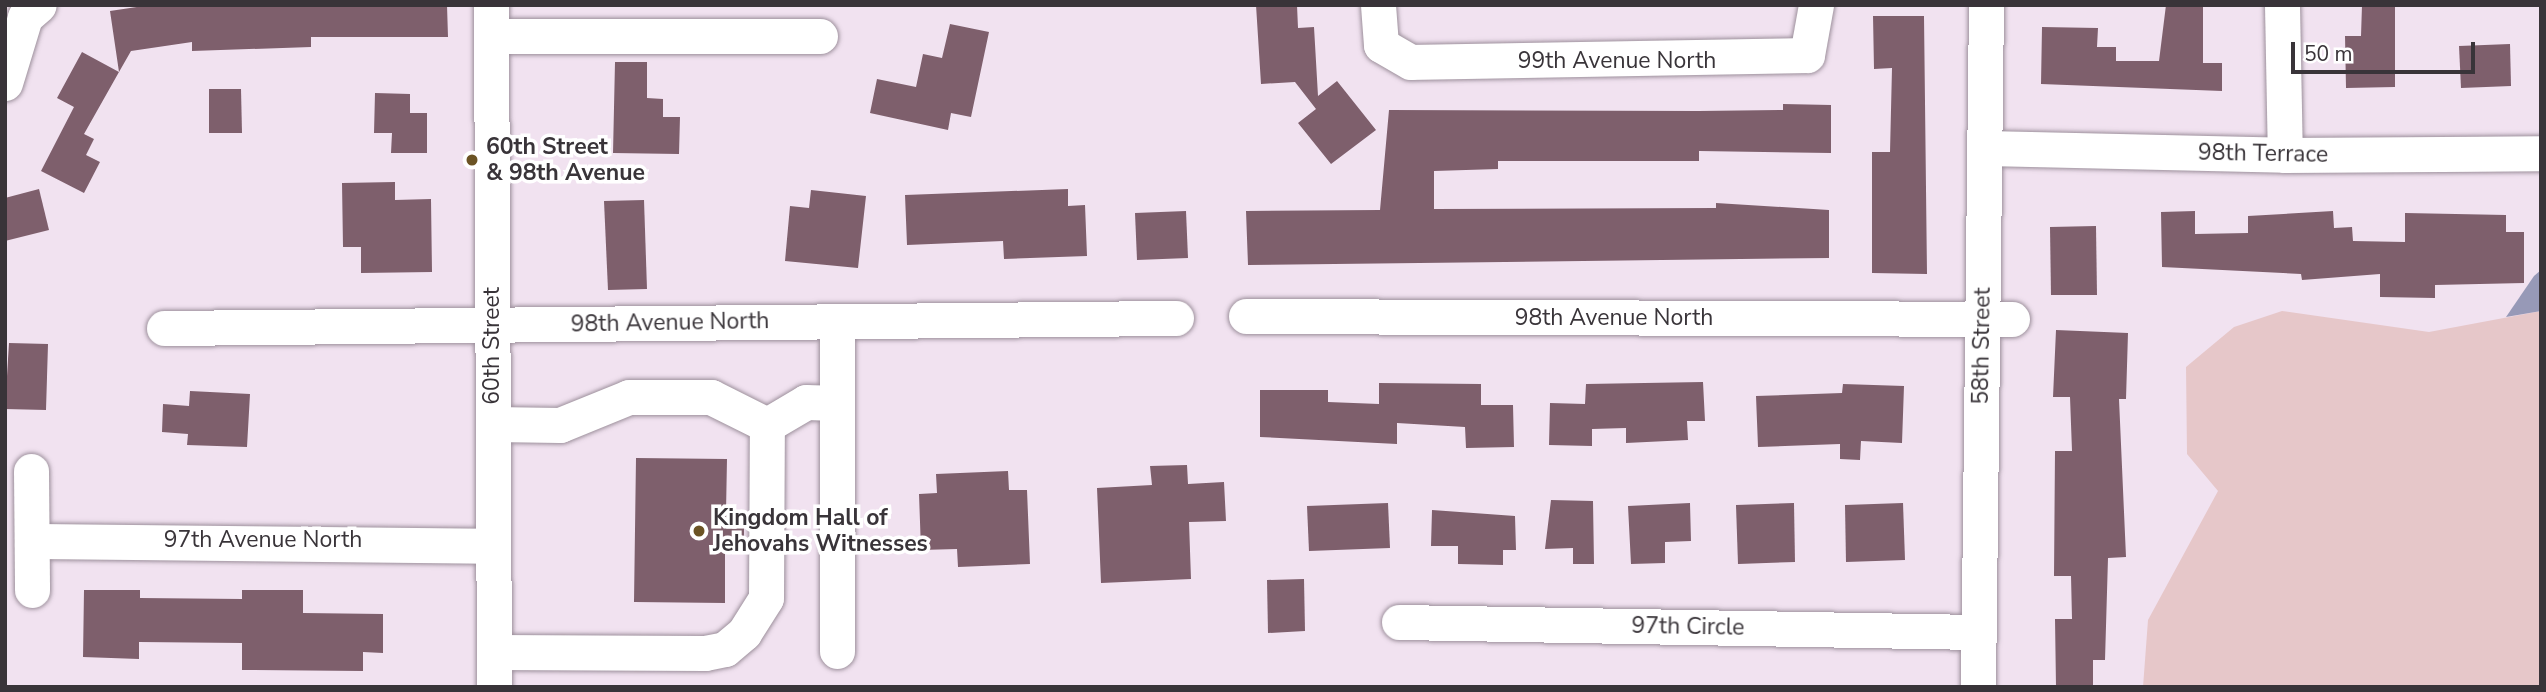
<!DOCTYPE html>
<style>
body{margin:0}
#map{position:relative;width:2546px;height:692px;overflow:hidden;background:#f1e2f0;font-family:"Nunito Sans",sans-serif}
div>[style]{position:absolute}
.green>*{inset:0;background:#e6c7c9}
.water>*{inset:0;background:#9799b7}
.building>*{inset:0;background:#7e5f6c}
.roads{filter:drop-shadow(0 0 2px #9d909c) drop-shadow(0 0 2px #9d909c)}
.minor>*{height:35px;margin:-17.5px;padding:0 17.5px;transform-origin:17.5px;border-radius:17.5px;background:#fff}
.dots>*{width:19px;height:19px;translate:-50% -50%;box-sizing:border-box;border:4px solid #fff;border-radius:50%}
span{translate:-50% -50%;white-space:nowrap;text-align:center;line-height:1.15;-webkit-text-stroke:7px #fff;paint-order:stroke}
.street-label{font-size:23px;color:#393439}
.poi-label{font-size:23px;color:#393439;font-weight:700}
.left{translate:0 -50%;text-align:left}
.frame{position:absolute;inset:0;border:7px solid #393439;pointer-events:none}
.scale{position:absolute;left:2291px;top:42px;width:184px;height:32px;box-sizing:border-box;border:4px solid #393439;border-top:0;padding-left:9px;font-size:21px;line-height:24px;white-space:nowrap;color:#393439;-webkit-text-stroke:5px #fff;paint-order:stroke}
</style>
<div id="map">
<div class="green">
<i style="clip-path:polygon(2282px 311px,2429px 332px,2541px 311px,2541px 687px,2143px 687px,2148px 620px,2218px 491px,2187px 454px,2186px 367px,2234px 327px)"></i>
</div>
<div class="water">
<i style="clip-path:polygon(2541px 270px,2541px 311px,2506px 317px,2534px 276px)"></i>
</div>
<div class="building">
<i style="clip-path:polygon(150px 5px,447px 5px,448px 37px,311px 37px,311px 47px,192px 51px,192px 42px,131px 51px,119px 72px,110px 11px)"></i>
<i style="clip-path:polygon(1256px 5px,1297px 5px,1298px 28px,1314px 27px,1318px 96px,1337px 81px,1376px 130px,1331px 164px,1298px 123px,1316px 109px,1295px 82px,1261px 84px)"></i>
<i style="clip-path:polygon(2166px 5px,2203px 5px,2203px 63px,2222px 63px,2222px 91px,2041px 84px,2042px 27px,2098px 28px,2097px 47px,2116px 47px,2116px 61px,2159px 61px)"></i>
<i style="clip-path:polygon(2362px 5px,2395px 5px,2395px 87px,2346px 88px,2345px 36px,2361px 36px)"></i>
<i style="clip-path:polygon(1873px 16px,1924px 16px,1927px 274px,1872px 273px,1872px 152px,1890px 152px,1892px 68px,1874px 69px)"></i>
<i style="clip-path:polygon(950px 24px,989px 32px,971px 117px,951px 113px,948px 130px,870px 113px,877px 79px,916px 87px,923px 54px,942px 58px)"></i>
<i style="clip-path:polygon(2510px 44px,2511px 86px,2461px 88px,2459px 46px)"></i>
<i style="clip-path:polygon(82px 52px,119px 72px,84px 134px,94px 139px,86px 155px,100px 162px,84px 193px,41px 171px,74px 107px,57px 98px)"></i>
<i style="clip-path:polygon(615px 62px,647px 62px,647px 98px,663px 99px,663px 117px,680px 117px,679px 154px,613px 153px)"></i>
<i style="clip-path:polygon(209px 89px,241px 89px,242px 133px,209px 133px)"></i>
<i style="clip-path:polygon(375px 93px,410px 94px,410px 113px,427px 113px,427px 153px,391px 153px,392px 133px,374px 133px)"></i>
<i style="clip-path:polygon(1783px 104px,1831px 105px,1831px 153px,1699px 151px,1699px 161px,1498px 161px,1498px 169px,1434px 171px,1434px 209px,1716px 208px,1716px 203px,1829px 210px,1829px 258px,1248px 265px,1246px 211px,1380px 210px,1389px 110px,1699px 111px,1783px 110px)"></i>
<i style="clip-path:polygon(395px 182px,395px 200px,431px 199px,432px 272px,361px 273px,361px 247px,343px 247px,342px 183px)"></i>
<i style="clip-path:polygon(39px 189px,49px 230px,5px 241px,5px 198px)"></i>
<i style="clip-path:polygon(1068px 189px,1068px 206px,1085px 205px,1087px 256px,1004px 259px,1003px 241px,907px 245px,905px 195px)"></i>
<i style="clip-path:polygon(811px 190px,866px 196px,858px 268px,785px 261px,790px 206px,809px 208px)"></i>
<i style="clip-path:polygon(644px 200px,647px 289px,608px 290px,604px 201px)"></i>
<i style="clip-path:polygon(1186px 211px,1188px 258px,1137px 260px,1135px 213px)"></i>
<i style="clip-path:polygon(2195px 211px,2195px 234px,2248px 233px,2248px 216px,2333px 211px,2334px 228px,2352px 227px,2353px 241px,2405px 242px,2405px 213px,2506px 215px,2506px 232px,2524px 232px,2524px 283px,2435px 285px,2435px 298px,2380px 297px,2380px 274px,2302px 280px,2301px 274px,2162px 267px,2161px 212px)"></i>
<i style="clip-path:polygon(2096px 226px,2097px 295px,2051px 295px,2050px 227px)"></i>
<i style="clip-path:polygon(2056px 330px,2128px 333px,2126px 399px,2119px 399px,2126px 557px,2108px 558px,2105px 660px,2093px 660px,2093px 687px,2056px 687px,2055px 619px,2072px 619px,2071px 576px,2054px 576px,2055px 451px,2072px 451px,2070px 397px,2053px 397px)"></i>
<i style="clip-path:polygon(9px 343px,48px 344px,46px 410px,5px 409px)"></i>
<i style="clip-path:polygon(1703px 382px,1705px 421px,1687px 421px,1688px 440px,1626px 443px,1626px 428px,1592px 429px,1592px 446px,1549px 445px,1550px 403px,1585px 404px,1586px 384px)"></i>
<i style="clip-path:polygon(1379px 383px,1481px 384px,1481px 405px,1513px 405px,1514px 447px,1466px 448px,1465px 427px,1397px 423px,1397px 444px,1260px 437px,1260px 390px,1328px 390px,1328px 402px,1379px 404px)"></i>
<i style="clip-path:polygon(1843px 384px,1904px 386px,1902px 443px,1861px 441px,1860px 460px,1840px 459px,1840px 444px,1758px 447px,1756px 396px,1842px 393px)"></i>
<i style="clip-path:polygon(190px 391px,250px 394px,247px 447px,187px 445px,188px 434px,162px 432px,163px 404px,189px 406px)"></i>
<i style="clip-path:polygon(636px 458px,727px 459px,726px 513px,744px 513px,744px 549px,725px 549px,725px 603px,634px 602px)"></i>
<i style="clip-path:polygon(1187px 465px,1188px 484px,1224px 482px,1226px 521px,1189px 522px,1191px 579px,1101px 583px,1097px 488px,1152px 485px,1150px 466px)"></i>
<i style="clip-path:polygon(1008px 471px,1009px 490px,1027px 490px,1030px 564px,958px 567px,957px 549px,921px 550px,919px 494px,937px 493px,936px 474px)"></i>
<i style="clip-path:polygon(1551px 500px,1593px 501px,1594px 564px,1573px 564px,1573px 548px,1545px 549px)"></i>
<i style="clip-path:polygon(1388px 503px,1390px 548px,1309px 551px,1307px 506px)"></i>
<i style="clip-path:polygon(1690px 503px,1691px 541px,1665px 542px,1665px 563px,1631px 564px,1628px 506px)"></i>
<i style="clip-path:polygon(1794px 503px,1795px 562px,1738px 564px,1736px 505px)"></i>
<i style="clip-path:polygon(1903px 503px,1905px 560px,1846px 562px,1845px 505px)"></i>
<i style="clip-path:polygon(1432px 510px,1515px 516px,1516px 550px,1503px 550px,1503px 565px,1458px 564px,1458px 546px,1431px 546px)"></i>
<i style="clip-path:polygon(1304px 579px,1305px 631px,1268px 633px,1267px 580px)"></i>
<i style="clip-path:polygon(84px 590px,140px 590px,140px 598px,242px 599px,242px 590px,303px 590px,303px 613px,383px 614px,383px 653px,363px 652px,363px 671px,242px 670px,242px 643px,139px 642px,139px 659px,83px 657px)"></i>
</div>
<div class="roads">
<div class="minor">
<i style="left:491px;top:5px;width:682px;rotate:89.75deg"></i>
<i style="left:1378px;top:5px;width:40px;rotate:85.7deg"></i>
<i style="left:1381px;top:45px;width:34px;rotate:30deg"></i>
<i style="left:1411px;top:62px;width:396px;rotate:-1deg"></i>
<i style="left:1807px;top:55px;width:51px;rotate:-79.8deg"></i>
<i style="left:2282px;top:5px;width:150px;rotate:88.9deg"></i>
<i style="left:491px;top:36px;width:329px"></i>
<i style="left:5px;top:83px;width:69px;rotate:-73.1deg"></i>
<i style="left:25px;top:17px;width:18px;rotate:-41deg"></i>
<i style="left:1986px;top:148px;width:299px;rotate:1.3deg"></i>
<i style="left:2285px;top:155px;width:256px;rotate:-0.4deg"></i>
<i style="left:1246px;top:316px;width:766px;rotate:0.22deg"></i>
<i style="left:164px;top:328px;width:1012px;rotate:-0.57deg"></i>
<i style="left:837px;top:403px;width:248px;rotate:90deg"></i>
<i style="left:493px;top:424px;width:67px;rotate:0.9deg"></i>
<i style="left:560px;top:425px;width:74px;rotate:-22.1deg"></i>
<i style="left:629px;top:397px;width:82px"></i>
<i style="left:711px;top:397px;width:63px;rotate:26.6deg"></i>
<i style="left:31px;top:471px;width:119px;rotate:89.5deg"></i>
<i style="left:32px;top:541px;width:461px;rotate:0.6deg"></i>
<i style="left:1399px;top:622px;width:579px;rotate:0.99deg"></i>
<i style="left:494px;top:652px;width:211px;rotate:0.3deg"></i>
<i style="left:705px;top:653px;width:20px;rotate:-11deg"></i>
<i style="left:725px;top:649px;width:25px;rotate:-40deg"></i>
<i style="left:744px;top:633px;width:41px;rotate:-57.8deg"></i>
<i style="left:766px;top:598px;width:173px;rotate:-89.7deg"></i>
<i style="left:767px;top:425px;width:45px;rotate:-30.5deg"></i>
<i style="left:806px;top:402px;width:31px;rotate:2deg"></i>
<i style="left:837px;top:403px;width:82px;rotate:-90deg"></i>
<i style="left:1978px;top:687px;width:682px;rotate:-89.33deg"></i>
</div>
</div>
<div class="dots">
<i style="left:472px;top:160px;background:#6b5324"></i>
<i style="left:699px;top:531px;background:#6b5324"></i>
</div>
<div class="street-label">
<span style="left:1617px;top:61px">99th Avenue North</span>
<span style="left:2263px;top:154px;rotate:1deg">98th Terrace</span>
<span style="left:1614px;top:318px">98th Avenue North</span>
<span style="left:670px;top:323px;rotate:-1deg">98th Avenue North</span>
<span style="left:492px;top:346px;rotate:-90deg">60th Street</span>
<span style="left:1982px;top:346px;rotate:-89deg">58th Street</span>
<span style="left:263px;top:540px">97th Avenue North</span>
<span style="left:1688px;top:627px;rotate:1deg">97th Circle</span>
</div>
<div class="poi-label">
<span class="left" style="left:486px;top:160px">60th Street<br>&amp; 98th Avenue</span>
<span class="left" style="left:713px;top:531px">Kingdom Hall of<br>Jehovahs Witnesses</span>
</div>
<div class="frame"></div>
<div class="scale">50 m</div>
</div>
